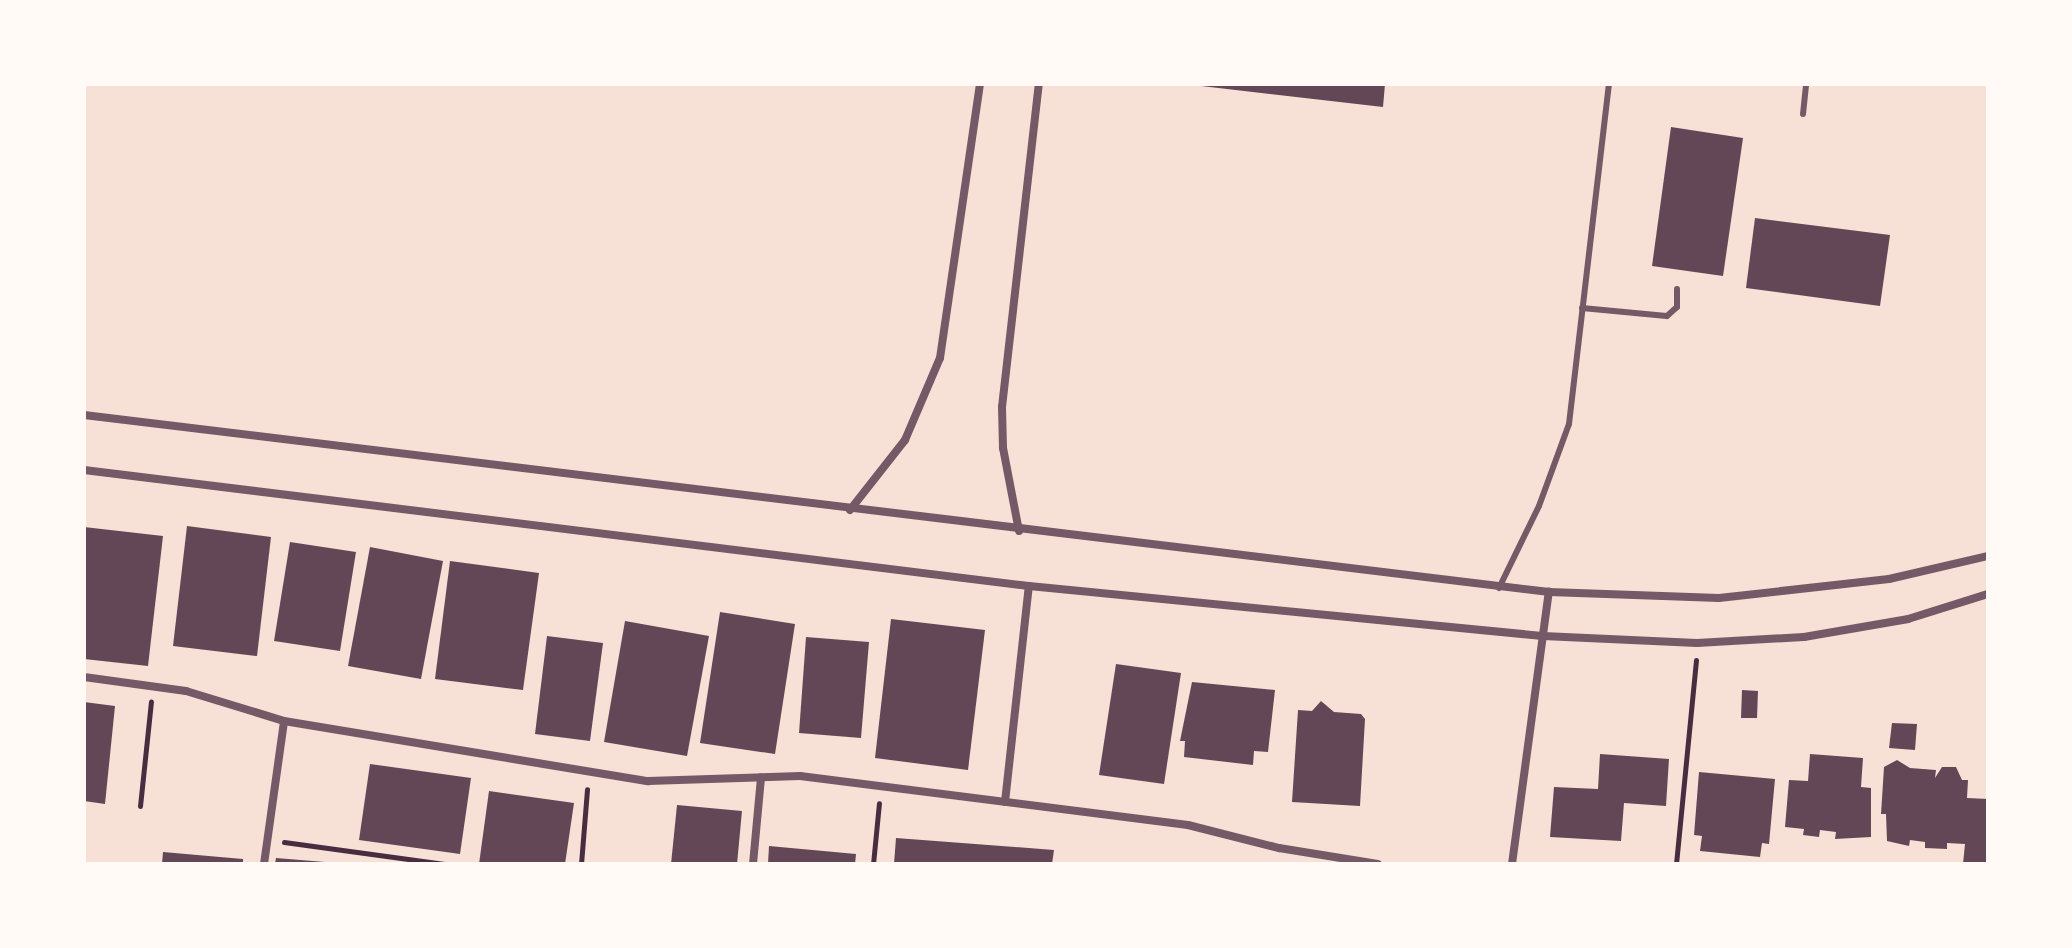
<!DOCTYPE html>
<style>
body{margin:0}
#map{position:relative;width:2072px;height:948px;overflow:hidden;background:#f7e1d7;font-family:Lato,sans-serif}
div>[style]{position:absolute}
.building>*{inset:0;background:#644757}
.path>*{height:5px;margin:-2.5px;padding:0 2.5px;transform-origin:2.5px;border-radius:2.5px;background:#4a2c40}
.service>*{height:6px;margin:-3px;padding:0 3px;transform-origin:3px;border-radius:3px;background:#755966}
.minor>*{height:8px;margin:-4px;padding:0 4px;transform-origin:4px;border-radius:4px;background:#755966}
span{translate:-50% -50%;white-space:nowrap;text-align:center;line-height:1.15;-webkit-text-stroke:6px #fffaf5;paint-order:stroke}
.frame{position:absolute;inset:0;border:86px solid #fffaf5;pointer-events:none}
</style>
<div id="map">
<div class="building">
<i style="clip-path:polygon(1184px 84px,1385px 84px,1383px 107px)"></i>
<i style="clip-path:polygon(1671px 127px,1743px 138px,1723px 276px,1652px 266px)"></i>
<i style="clip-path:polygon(1755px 218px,1890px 235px,1880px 306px,1746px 288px)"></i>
<i style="clip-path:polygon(187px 526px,271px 537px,257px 656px,173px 646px)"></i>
<i style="clip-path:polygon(84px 527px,163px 536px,148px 666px,84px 659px)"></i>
<i style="clip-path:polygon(290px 542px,356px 552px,340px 651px,274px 641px)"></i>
<i style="clip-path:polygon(370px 547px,443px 561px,421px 679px,348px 666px)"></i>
<i style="clip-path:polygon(450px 561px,539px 573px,523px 690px,435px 679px)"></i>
<i style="clip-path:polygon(720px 612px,795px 624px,775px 754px,700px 743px)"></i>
<i style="clip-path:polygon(891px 619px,985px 630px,968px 770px,875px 758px)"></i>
<i style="clip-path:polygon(625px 621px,709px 636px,687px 756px,604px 742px)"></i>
<i style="clip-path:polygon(547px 636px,603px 643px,590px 741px,535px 734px)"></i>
<i style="clip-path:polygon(806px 637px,869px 642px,861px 738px,799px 733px)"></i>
<i style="clip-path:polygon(1116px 664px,1181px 673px,1164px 784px,1099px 775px)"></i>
<i style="clip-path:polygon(1192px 682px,1275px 690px,1268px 752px,1254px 751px,1253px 765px,1184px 757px,1185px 741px,1180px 741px)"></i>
<i style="clip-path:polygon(1742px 690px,1758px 691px,1757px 718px,1741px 718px)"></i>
<i style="clip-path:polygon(1321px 701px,1334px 712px,1361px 714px,1365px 719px,1360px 806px,1292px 802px,1298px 710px,1312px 711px)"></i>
<i style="clip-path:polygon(84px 702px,115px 706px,105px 804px,84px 801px)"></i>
<i style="clip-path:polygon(1892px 723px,1917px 724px,1915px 750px,1889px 748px)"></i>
<i style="clip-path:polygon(1600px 754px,1669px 759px,1666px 806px,1624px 803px,1621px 841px,1550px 837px,1554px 787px,1598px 789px)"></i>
<i style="clip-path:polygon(1810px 754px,1863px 758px,1861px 787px,1871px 788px,1871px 837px,1835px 839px,1836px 832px,1820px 830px,1819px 837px,1803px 835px,1804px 829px,1785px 827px,1789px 780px,1808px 781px)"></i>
<i style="clip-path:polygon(1897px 760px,1910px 768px,1936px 770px,1935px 778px,1942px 767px,1956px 767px,1962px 780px,1968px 780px,1967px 798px,1988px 799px,1988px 864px,1963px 864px,1965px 844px,1947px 843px,1947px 849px,1925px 848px,1925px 842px,1910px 840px,1909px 846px,1887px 841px,1886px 814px,1881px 814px,1884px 767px)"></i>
<i style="clip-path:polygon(370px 764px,471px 778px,460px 854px,359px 840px)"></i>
<i style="clip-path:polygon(1699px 772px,1775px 779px,1769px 844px,1762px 843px,1760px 857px,1700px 851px,1702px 836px,1694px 835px)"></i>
<i style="clip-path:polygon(489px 791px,574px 803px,565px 864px,479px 864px)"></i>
<i style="clip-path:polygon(677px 805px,742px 811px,737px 864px,671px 864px)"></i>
<i style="clip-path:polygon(896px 838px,1054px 850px,1052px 864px,894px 864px)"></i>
<i style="clip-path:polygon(769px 846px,856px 854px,855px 864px,768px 864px)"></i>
<i style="clip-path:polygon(163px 852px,243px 859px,243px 864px,162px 864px)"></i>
<i style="clip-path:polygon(276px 858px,325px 862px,325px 864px,275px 864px)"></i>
</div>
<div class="path">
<i style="left:140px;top:806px;width:105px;rotate:-84deg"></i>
<i style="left:284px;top:842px;width:162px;rotate:7.8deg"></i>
<i style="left:581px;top:864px;width:75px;rotate:-85.4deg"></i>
<i style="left:873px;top:864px;width:61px;rotate:-84.4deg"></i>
<i style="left:1676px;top:864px;width:205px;rotate:-84.4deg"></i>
</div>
<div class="service">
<i style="left:1803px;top:114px;width:30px;rotate:-84deg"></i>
<i style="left:1582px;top:308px;width:85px;rotate:5.4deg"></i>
<i style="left:1667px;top:316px;width:13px;rotate:-42deg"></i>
<i style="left:1677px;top:307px;width:18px;rotate:-90deg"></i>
<i style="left:1499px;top:588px;width:91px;rotate:-64deg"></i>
<i style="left:1539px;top:506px;width:87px;rotate:-69.9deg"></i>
<i style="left:1569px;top:424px;width:342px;rotate:-83.3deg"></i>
</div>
<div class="minor">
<i style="left:84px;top:415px;width:1476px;rotate:6.89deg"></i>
<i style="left:1549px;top:592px;width:170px;rotate:2deg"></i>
<i style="left:1719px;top:598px;width:171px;rotate:-6.4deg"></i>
<i style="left:1889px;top:579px;width:102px;rotate:-13.1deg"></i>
<i style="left:84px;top:470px;width:952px;rotate:7deg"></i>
<i style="left:1029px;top:586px;width:516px;rotate:5.56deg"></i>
<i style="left:1543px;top:636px;width:154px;rotate:2.6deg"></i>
<i style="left:1697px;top:643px;width:107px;rotate:-3.2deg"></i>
<i style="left:1804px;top:637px;width:106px;rotate:-9.8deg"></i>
<i style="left:1908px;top:619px;width:84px;rotate:-17.4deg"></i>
<i style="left:850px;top:510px;width:89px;rotate:-51.8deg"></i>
<i style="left:905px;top:440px;width:89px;rotate:-66.9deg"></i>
<i style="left:940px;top:358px;width:277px;rotate:-81.7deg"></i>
<i style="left:1019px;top:531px;width:85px;rotate:-100.9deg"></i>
<i style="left:1003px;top:448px;width:41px;rotate:-91.4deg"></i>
<i style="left:1002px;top:407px;width:325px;rotate:-83.5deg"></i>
<i style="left:84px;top:677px;width:103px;rotate:7.8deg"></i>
<i style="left:186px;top:691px;width:102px;rotate:17deg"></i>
<i style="left:284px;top:721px;width:369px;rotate:9.4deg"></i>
<i style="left:648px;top:781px;width:152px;rotate:-1.9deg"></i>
<i style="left:800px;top:776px;width:391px;rotate:7.2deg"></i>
<i style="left:1188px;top:825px;width:94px;rotate:14.2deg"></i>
<i style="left:1279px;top:848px;width:100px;rotate:9.2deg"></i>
<i style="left:1005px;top:802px;width:217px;rotate:-83.7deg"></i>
<i style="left:264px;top:864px;width:144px;rotate:-82deg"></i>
<i style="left:753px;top:864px;width:87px;rotate:-84.7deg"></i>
<i style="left:1512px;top:864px;width:275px;rotate:-82.3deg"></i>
</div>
<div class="frame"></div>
</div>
